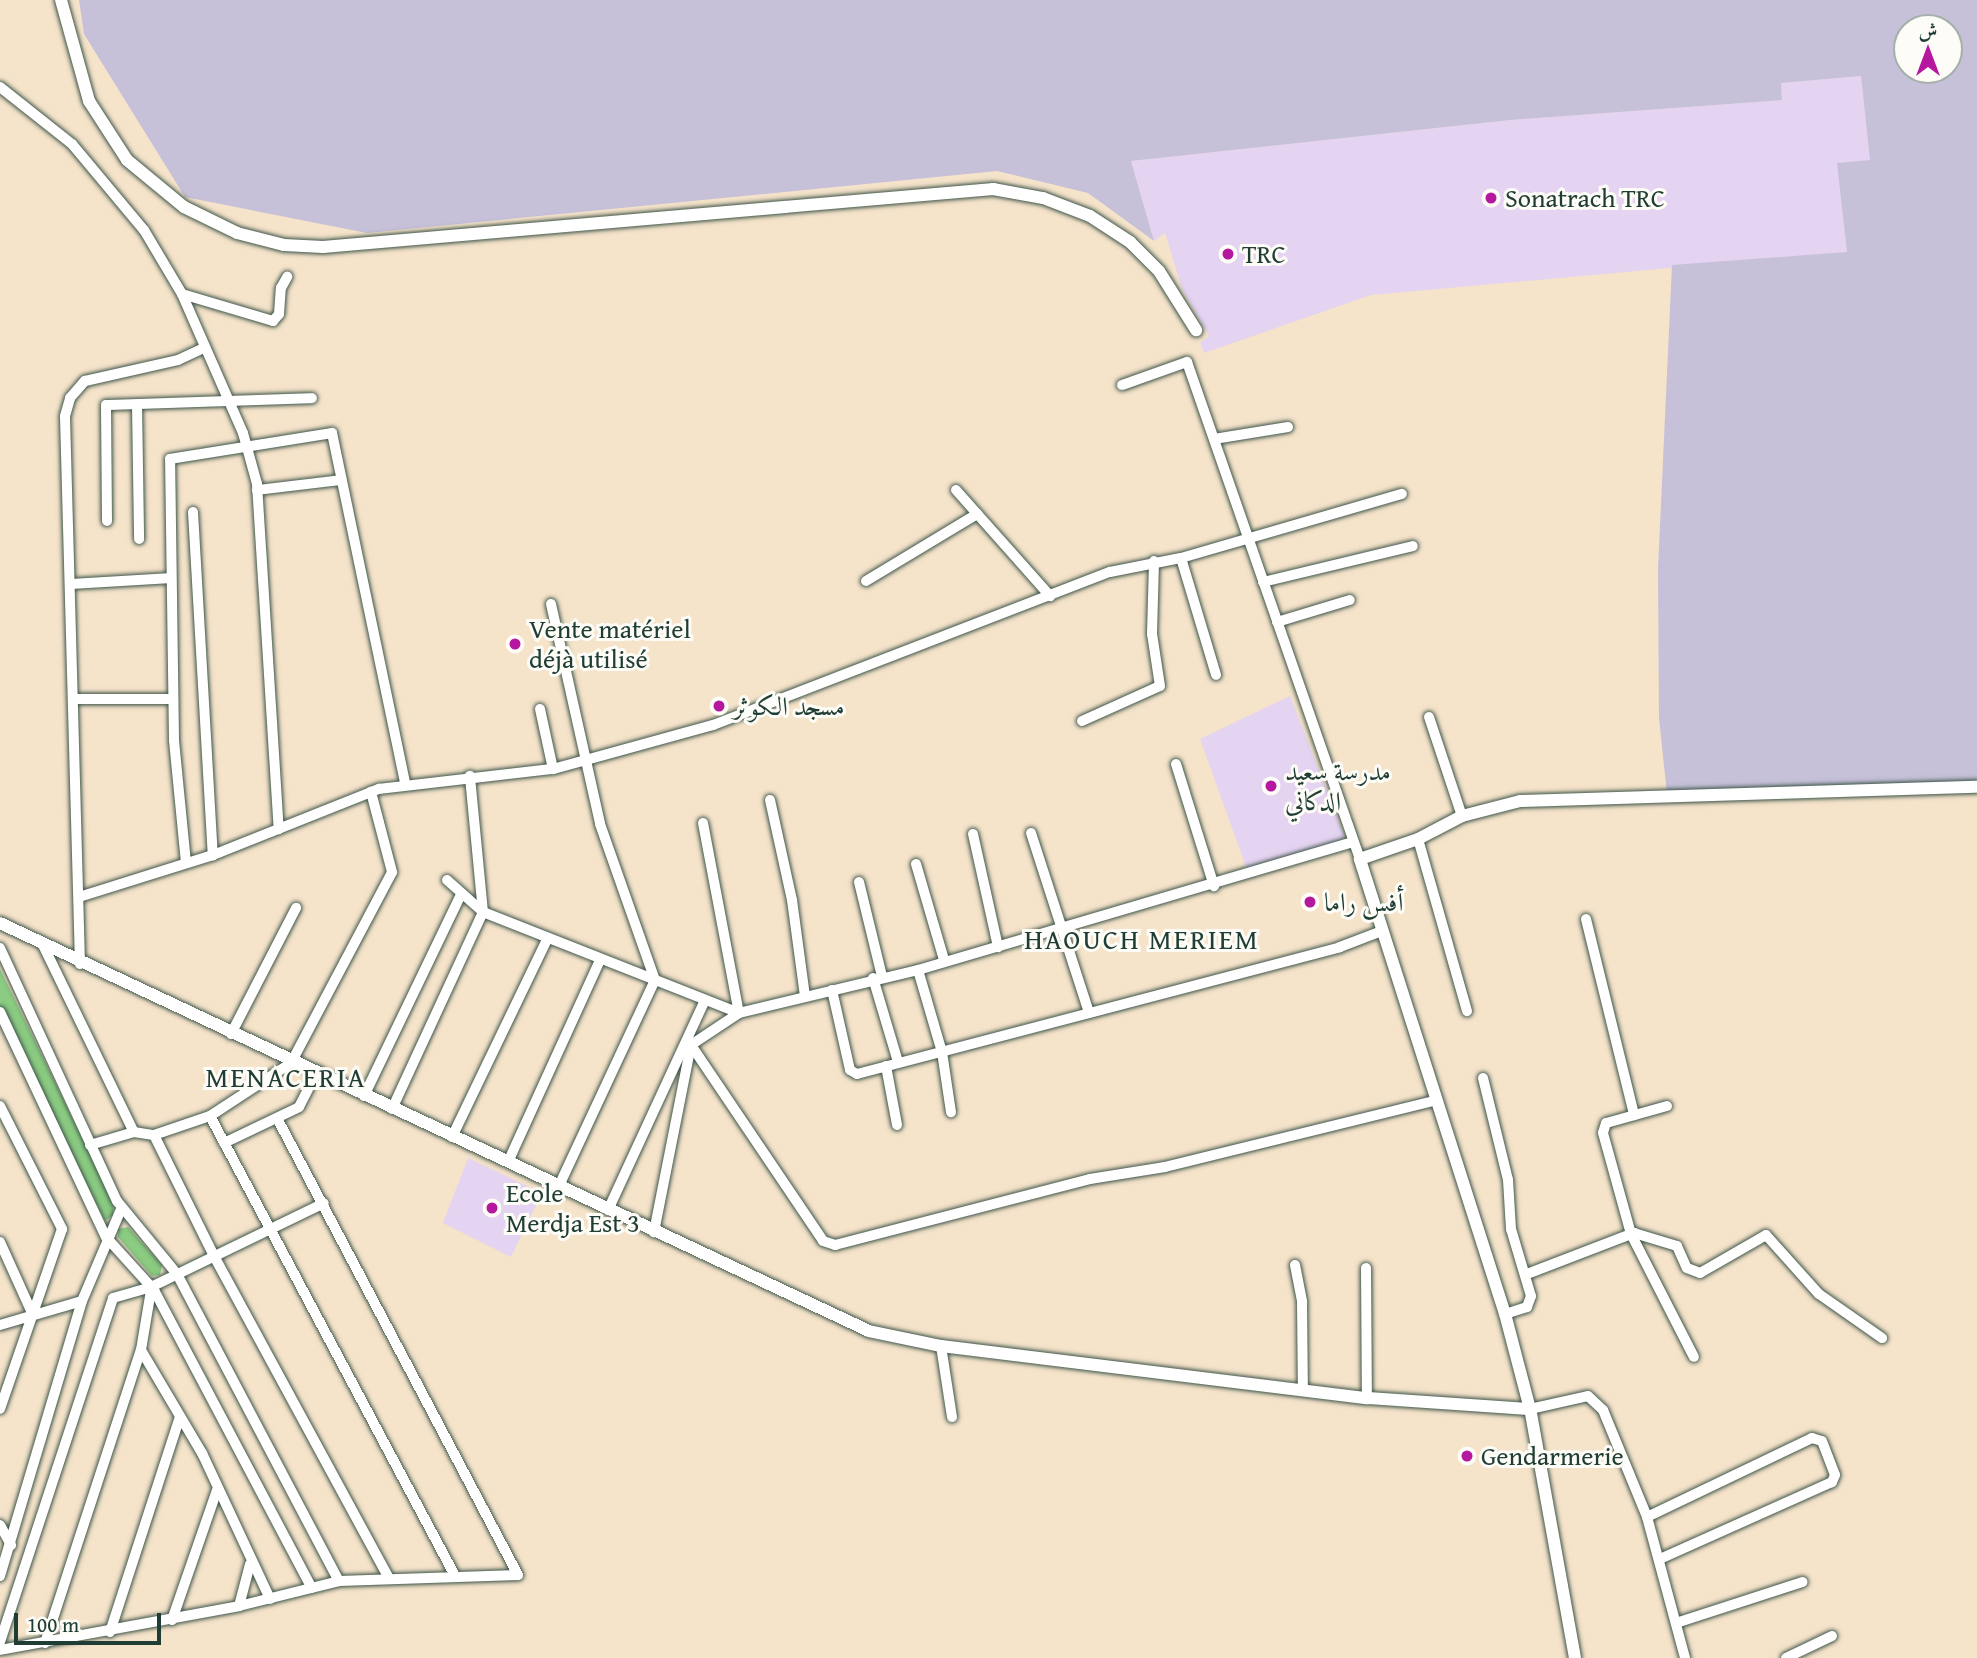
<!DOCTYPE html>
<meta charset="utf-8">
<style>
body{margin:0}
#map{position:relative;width:1977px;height:1658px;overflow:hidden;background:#f5e3ca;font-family:"Gentium Book Plus",Amiri,serif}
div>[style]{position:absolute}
.built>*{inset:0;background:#e4d3f1}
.industrial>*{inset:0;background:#c6c0d9}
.green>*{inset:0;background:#8bcb82}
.roads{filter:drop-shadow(0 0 2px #3f564a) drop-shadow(0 0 2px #3f564a)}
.minor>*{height:10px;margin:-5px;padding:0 5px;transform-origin:5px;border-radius:5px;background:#fff}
.tertiary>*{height:12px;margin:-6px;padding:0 6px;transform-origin:6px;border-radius:6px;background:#fff}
.dots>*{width:19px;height:19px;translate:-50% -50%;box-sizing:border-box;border:4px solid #fdfcf7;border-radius:50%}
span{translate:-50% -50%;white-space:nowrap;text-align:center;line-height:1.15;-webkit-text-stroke:6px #fdfcf7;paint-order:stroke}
.poi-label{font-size:26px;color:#1f3d34}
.left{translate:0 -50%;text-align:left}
.neighbourhood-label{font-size:28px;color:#1f3d34;letter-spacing:2px}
.north{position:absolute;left:1893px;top:14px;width:70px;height:70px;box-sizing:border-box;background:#fdfcf7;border:2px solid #a4b0a9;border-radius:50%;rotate:0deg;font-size:19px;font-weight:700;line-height:28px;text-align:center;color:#1f3d34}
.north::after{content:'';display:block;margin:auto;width:24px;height:32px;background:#b5179e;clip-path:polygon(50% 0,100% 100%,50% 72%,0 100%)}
.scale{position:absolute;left:14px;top:1613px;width:147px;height:32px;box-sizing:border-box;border:4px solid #1f3d34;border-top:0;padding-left:9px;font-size:21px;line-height:24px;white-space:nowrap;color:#1f3d34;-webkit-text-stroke:5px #fdfcf7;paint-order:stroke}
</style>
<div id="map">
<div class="built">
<i style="clip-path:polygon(1861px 76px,1870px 160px,1838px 163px,1847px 252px,1371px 295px,1204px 353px,1200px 343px,1209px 336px,1182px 289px,1165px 233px,1154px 241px,1131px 161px,1510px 120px,1782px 100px,1781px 83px)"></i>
<i style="clip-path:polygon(1290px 696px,1344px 834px,1341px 845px,1249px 875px,1200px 739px)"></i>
<i style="clip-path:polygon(468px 1158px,542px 1193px,511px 1257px,443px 1223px)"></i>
</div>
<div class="industrial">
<i style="clip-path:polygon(evenodd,79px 0,1977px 0,1977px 786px,1667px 794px,1659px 718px,1658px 569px,1672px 265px,1847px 252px,1837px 163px,1870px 160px,1861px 76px,1781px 83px,1782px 100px,1510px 120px,1131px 161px,1154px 241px,1088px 193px,997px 171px,367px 233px,185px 197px,84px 34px,79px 0,1907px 28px,1949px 28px,1949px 70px,1907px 70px,1907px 28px)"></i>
</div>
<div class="green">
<i style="clip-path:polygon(0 969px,113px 1202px,113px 1215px,105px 1221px,0 1009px)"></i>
<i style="clip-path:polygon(128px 1227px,162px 1265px,160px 1275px,152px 1276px,118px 1237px,118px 1229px)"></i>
</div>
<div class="roads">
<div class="minor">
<i style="left:0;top:87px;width:92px;rotate:38.4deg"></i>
<i style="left:72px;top:144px;width:112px;rotate:50.1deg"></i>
<i style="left:144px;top:230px;width:74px;rotate:59.3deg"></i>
<i style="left:182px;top:294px;width:152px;rotate:66.3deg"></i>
<i style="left:243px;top:433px;width:53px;rotate:74.6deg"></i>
<i style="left:257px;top:484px;width:346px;rotate:86.4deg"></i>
<i style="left:182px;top:294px;width:95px;rotate:16.5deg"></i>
<i style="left:273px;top:321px;width:9px;rotate:-49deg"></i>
<i style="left:279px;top:314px;width:26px;rotate:-86deg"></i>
<i style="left:281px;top:288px;width:13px;rotate:-61deg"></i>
<i style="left:1122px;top:385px;width:69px;rotate:-19.5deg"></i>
<i style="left:1187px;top:362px;width:526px;rotate:70.81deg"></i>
<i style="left:137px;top:405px;width:134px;rotate:89.1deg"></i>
<i style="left:1214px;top:439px;width:75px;rotate:-9.2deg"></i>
<i style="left:257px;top:490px;width:85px;rotate:-6.8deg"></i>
<i style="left:956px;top:490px;width:142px;rotate:48.4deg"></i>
<i style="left:193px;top:512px;width:344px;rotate:86.7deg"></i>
<i style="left:107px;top:521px;width:116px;rotate:-90.5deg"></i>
<i style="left:106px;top:405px;width:206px;rotate:-1.9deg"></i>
<i style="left:1181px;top:558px;width:122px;rotate:73.3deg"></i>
<i style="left:866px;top:581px;width:130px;rotate:-31.1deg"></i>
<i style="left:1263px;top:582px;width:154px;rotate:-13.5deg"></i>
<i style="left:72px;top:584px;width:99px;rotate:-3.5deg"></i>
<i style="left:551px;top:604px;width:225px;rotate:77.4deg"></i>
<i style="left:600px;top:824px;width:165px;rotate:70.6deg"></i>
<i style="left:655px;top:980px;width:227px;rotate:115deg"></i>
<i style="left:1277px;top:622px;width:76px;rotate:-16.8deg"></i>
<i style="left:74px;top:699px;width:99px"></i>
<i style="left:540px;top:709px;width:61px;rotate:77.8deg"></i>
<i style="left:1429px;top:717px;width:104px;rotate:71.6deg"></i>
<i style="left:1082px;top:721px;width:85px;rotate:-24.2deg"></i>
<i style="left:1160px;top:686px;width:53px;rotate:-98.7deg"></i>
<i style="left:1152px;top:634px;width:73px;rotate:-88.4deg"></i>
<i style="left:1176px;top:764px;width:128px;rotate:72.7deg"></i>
<i style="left:770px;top:800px;width:102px;rotate:77.6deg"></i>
<i style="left:792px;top:900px;width:97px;rotate:82.3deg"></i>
<i style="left:703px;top:823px;width:193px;rotate:79.3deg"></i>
<i style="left:739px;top:1013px;width:184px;rotate:-13.5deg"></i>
<i style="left:918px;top:970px;width:453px;rotate:-16.4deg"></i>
<i style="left:1031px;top:833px;width:189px;rotate:72.1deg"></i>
<i style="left:973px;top:834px;width:116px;rotate:77.5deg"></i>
<i style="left:1418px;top:839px;width:179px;rotate:74.1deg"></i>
<i style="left:186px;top:863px;width:124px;rotate:-95.6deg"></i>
<i style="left:174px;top:740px;width:281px;rotate:-90.8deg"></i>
<i style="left:170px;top:459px;width:164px;rotate:-9.1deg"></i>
<i style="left:332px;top:433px;width:358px;rotate:78.2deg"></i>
<i style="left:916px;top:864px;width:100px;rotate:73.7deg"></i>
<i style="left:447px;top:880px;width:48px;rotate:41.6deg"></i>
<i style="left:483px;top:912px;width:275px;rotate:21.5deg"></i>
<i style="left:739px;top:1013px;width:58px;rotate:146.3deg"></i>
<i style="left:691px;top:1045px;width:191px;rotate:101.2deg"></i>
<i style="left:859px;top:882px;width:97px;rotate:76.3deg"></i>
<i style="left:79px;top:897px;width:140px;rotate:-17.4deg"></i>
<i style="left:213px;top:855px;width:179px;rotate:-21.7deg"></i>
<i style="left:379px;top:789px;width:175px;rotate:-6.6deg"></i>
<i style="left:553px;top:769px;width:166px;rotate:-15.4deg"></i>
<i style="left:713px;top:725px;width:425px;rotate:-21.1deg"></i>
<i style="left:1110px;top:572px;width:72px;rotate:-11.2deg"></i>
<i style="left:1181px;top:558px;width:230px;rotate:-16.2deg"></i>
<i style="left:1586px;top:919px;width:202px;rotate:76.2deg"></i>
<i style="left:43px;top:945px;width:208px;rotate:64.1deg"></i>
<i style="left:0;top:948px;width:279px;rotate:65.2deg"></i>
<i style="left:117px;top:1201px;width:94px;rotate:50.6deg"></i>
<i style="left:177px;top:1274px;width:347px;rotate:62.2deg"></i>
<i style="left:80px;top:964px;width:548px;rotate:-91.57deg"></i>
<i style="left:65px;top:416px;width:19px;rotate:-74deg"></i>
<i style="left:70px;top:398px;width:23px;rotate:-49deg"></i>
<i style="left:85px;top:381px;width:95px;rotate:-12.7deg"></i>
<i style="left:178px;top:360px;width:29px;rotate:-25deg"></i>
<i style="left:918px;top:970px;width:85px;rotate:73.7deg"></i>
<i style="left:942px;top:1052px;width:61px;rotate:81.5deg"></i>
<i style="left:873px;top:978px;width:88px;rotate:73.4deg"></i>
<i style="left:832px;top:990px;width:82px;rotate:77.3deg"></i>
<i style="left:850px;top:1070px;width:8px;rotate:30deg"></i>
<i style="left:857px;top:1074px;width:499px;rotate:-14.7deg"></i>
<i style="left:1340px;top:947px;width:45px;rotate:-20.9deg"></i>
<i style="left:0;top:1012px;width:249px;rotate:64.8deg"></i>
<i style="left:106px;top:1237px;width:72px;rotate:47.8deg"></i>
<i style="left:154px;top:1290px;width:337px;rotate:62.1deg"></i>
<i style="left:231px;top:1034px;width:142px;rotate:-62.7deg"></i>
<i style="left:691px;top:1045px;width:236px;rotate:56deg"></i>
<i style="left:823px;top:1241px;width:13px;rotate:18deg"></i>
<i style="left:835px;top:1245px;width:263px;rotate:-14.5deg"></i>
<i style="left:1090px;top:1179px;width:76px;rotate:-9.1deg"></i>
<i style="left:1165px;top:1167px;width:280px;rotate:-13.8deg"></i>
<i style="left:886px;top:1066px;width:60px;rotate:79.4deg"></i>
<i style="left:1483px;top:1078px;width:105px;rotate:76.2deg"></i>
<i style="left:1508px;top:1180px;width:49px;rotate:86.5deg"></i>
<i style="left:1511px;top:1229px;width:70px;rotate:73.4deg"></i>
<i style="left:1531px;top:1296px;width:12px;rotate:110deg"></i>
<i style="left:1527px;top:1307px;width:23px;rotate:162deg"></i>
<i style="left:364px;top:1096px;width:224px;rotate:-64.3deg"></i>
<i style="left:0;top:1106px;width:138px;rotate:63.2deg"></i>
<i style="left:62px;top:1229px;width:190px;rotate:109deg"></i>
<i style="left:1667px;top:1106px;width:63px;rotate:164.4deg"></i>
<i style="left:1606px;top:1123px;width:10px;rotate:107deg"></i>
<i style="left:1603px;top:1133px;width:105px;rotate:74.5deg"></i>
<i style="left:1631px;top:1234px;width:138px;rotate:62.9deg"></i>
<i style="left:392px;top:1109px;width:217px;rotate:-65.2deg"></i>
<i style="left:483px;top:912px;width:137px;rotate:-95.5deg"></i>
<i style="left:210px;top:1116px;width:97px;rotate:-33.2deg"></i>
<i style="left:291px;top:1063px;width:216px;rotate:-62.1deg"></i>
<i style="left:392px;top:872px;width:83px;rotate:-104.7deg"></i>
<i style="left:154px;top:1135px;width:135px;rotate:63.6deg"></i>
<i style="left:214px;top:1256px;width:366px;rotate:61.5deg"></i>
<i style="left:452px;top:1137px;width:219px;rotate:-64.3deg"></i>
<i style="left:224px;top:1143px;width:83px;rotate:-25.6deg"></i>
<i style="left:299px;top:1107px;width:37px;rotate:-63deg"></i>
<i style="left:90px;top:1145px;width:46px;rotate:-16.5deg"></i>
<i style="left:134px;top:1132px;width:20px;rotate:9deg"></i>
<i style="left:154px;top:1135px;width:59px;rotate:-18.7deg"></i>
<i style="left:210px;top:1116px;width:519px;rotate:61.95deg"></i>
<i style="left:508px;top:1162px;width:222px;rotate:-65.5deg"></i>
<i style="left:608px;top:1210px;width:231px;rotate:-65.2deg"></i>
<i style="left:0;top:1242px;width:80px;rotate:65.7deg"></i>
<i style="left:1295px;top:1265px;width:38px;rotate:79deg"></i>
<i style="left:1302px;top:1302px;width:89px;rotate:89.4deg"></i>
<i style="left:1366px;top:1268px;width:130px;rotate:89.6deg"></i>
<i style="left:1527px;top:1274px;width:115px;rotate:-21deg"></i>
<i style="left:1634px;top:1233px;width:45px;rotate:16.8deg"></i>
<i style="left:1677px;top:1246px;width:24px;rotate:66deg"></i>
<i style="left:1687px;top:1268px;width:14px;rotate:21deg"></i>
<i style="left:1700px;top:1273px;width:76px;rotate:-29.9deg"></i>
<i style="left:1766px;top:1235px;width:79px;rotate:48.1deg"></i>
<i style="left:1819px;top:1294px;width:77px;rotate:34.9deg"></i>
<i style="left:0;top:1325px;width:85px;rotate:-16.3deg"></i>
<i style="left:941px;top:1346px;width:72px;rotate:81.2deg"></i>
<i style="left:141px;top:1350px;width:120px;rotate:59.4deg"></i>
<i style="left:202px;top:1453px;width:161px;rotate:65deg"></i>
<i style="left:1530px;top:1409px;width:59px;rotate:-12.6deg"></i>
<i style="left:1588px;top:1396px;width:21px;rotate:43deg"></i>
<i style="left:1603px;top:1410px;width:116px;rotate:67.6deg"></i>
<i style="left:1647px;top:1517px;width:146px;rotate:74.9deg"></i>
<i style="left:1647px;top:1517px;width:183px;rotate:-25.6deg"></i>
<i style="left:1812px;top:1438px;width:10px;rotate:17deg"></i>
<i style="left:1822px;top:1441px;width:36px;rotate:69deg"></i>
<i style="left:1835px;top:1475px;width:8px;rotate:113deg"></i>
<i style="left:1832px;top:1482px;width:188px;rotate:155.9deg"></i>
<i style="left:0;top:1525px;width:23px;rotate:61deg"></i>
<i style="left:0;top:1576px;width:287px;rotate:-73.4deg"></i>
<i style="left:82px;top:1301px;width:100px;rotate:-67deg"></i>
<i style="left:239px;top:1606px;width:43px;rotate:-75.3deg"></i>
<i style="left:172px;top:1620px;width:138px;rotate:-70.9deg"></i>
<i style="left:1676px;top:1623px;width:133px;rotate:-18deg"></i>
<i style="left:110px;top:1632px;width:226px;rotate:-72deg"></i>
<i style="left:0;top:1642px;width:362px;rotate:-71.8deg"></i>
<i style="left:113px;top:1298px;width:40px;rotate:-16deg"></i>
<i style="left:151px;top:1287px;width:192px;rotate:-25.9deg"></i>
<i style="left:45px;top:1643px;width:308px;rotate:-71.9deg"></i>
<i style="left:141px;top:1350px;width:61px;rotate:-80.5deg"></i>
<i style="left:0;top:1650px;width:243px;rotate:-10.4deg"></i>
<i style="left:239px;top:1606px;width:103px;rotate:-14deg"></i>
<i style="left:339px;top:1581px;width:179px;rotate:-1.9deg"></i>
<i style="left:518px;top:1575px;width:514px;rotate:-117.81deg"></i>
<i style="left:1786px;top:1658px;width:51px;rotate:-25.6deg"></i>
</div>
<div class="tertiary">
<i style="left:61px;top:0;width:105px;rotate:74.5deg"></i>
<i style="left:89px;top:101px;width:70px;rotate:57.2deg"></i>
<i style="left:127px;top:160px;width:74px;rotate:39.5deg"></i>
<i style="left:184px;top:207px;width:59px;rotate:26.1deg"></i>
<i style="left:237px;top:233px;width:49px;rotate:14.3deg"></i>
<i style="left:284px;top:245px;width:39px;rotate:3deg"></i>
<i style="left:323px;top:247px;width:673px;rotate:-4.95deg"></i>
<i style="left:993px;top:189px;width:51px;rotate:10.2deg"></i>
<i style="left:1043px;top:198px;width:50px;rotate:21deg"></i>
<i style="left:1090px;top:216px;width:48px;rotate:33deg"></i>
<i style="left:1130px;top:242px;width:41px;rotate:45deg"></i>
<i style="left:1159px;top:271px;width:70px;rotate:57.9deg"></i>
<i style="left:0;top:923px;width:960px;rotate:25.15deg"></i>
<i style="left:869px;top:1331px;width:74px;rotate:11.8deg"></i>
<i style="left:941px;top:1346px;width:429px;rotate:7deg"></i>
<i style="left:1367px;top:1398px;width:163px;rotate:3.9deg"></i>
<i style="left:1575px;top:1658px;width:253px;rotate:-100.2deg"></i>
<i style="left:1530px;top:1409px;width:98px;rotate:-104.7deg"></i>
<i style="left:1505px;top:1314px;width:478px;rotate:-107.7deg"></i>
<i style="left:1360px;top:859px;width:61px;rotate:-19deg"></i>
<i style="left:1418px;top:839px;width:50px;rotate:-27.6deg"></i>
<i style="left:1462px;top:816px;width:60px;rotate:-14.5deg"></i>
<i style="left:1520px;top:801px;width:457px;rotate:-1.8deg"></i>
</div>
</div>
<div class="dots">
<i style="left:1491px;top:198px;background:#b5179e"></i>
<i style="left:1228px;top:254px;background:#b5179e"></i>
<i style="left:515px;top:644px;background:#b5179e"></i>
<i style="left:719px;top:706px;background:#b5179e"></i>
<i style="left:1271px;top:786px;background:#b5179e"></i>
<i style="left:1310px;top:902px;background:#b5179e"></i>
<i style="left:492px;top:1208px;background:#b5179e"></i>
<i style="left:1467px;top:1456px;background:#b5179e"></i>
</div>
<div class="poi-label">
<span class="left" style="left:1505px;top:198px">Sonatrach TRC</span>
<span class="left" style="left:1242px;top:254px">TRC</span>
<span class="left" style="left:529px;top:644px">Vente matériel<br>déjà utilisé</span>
<span class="left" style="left:733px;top:706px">مسجد الكوثر</span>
<span class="left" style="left:1285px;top:786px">مدرسة سعيد<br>الدكاني</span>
<span class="left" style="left:1324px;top:902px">أفس راما</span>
<span class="left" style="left:506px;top:1208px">Ecole<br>Merdja Est 3</span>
<span class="left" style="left:1481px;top:1456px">Gendarmerie</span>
</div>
<div class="neighbourhood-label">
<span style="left:1142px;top:939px">HAOUCH MERIEM</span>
<span style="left:286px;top:1077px">MENACERIA</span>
</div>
<div class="north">ش</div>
<div class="scale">100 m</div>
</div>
